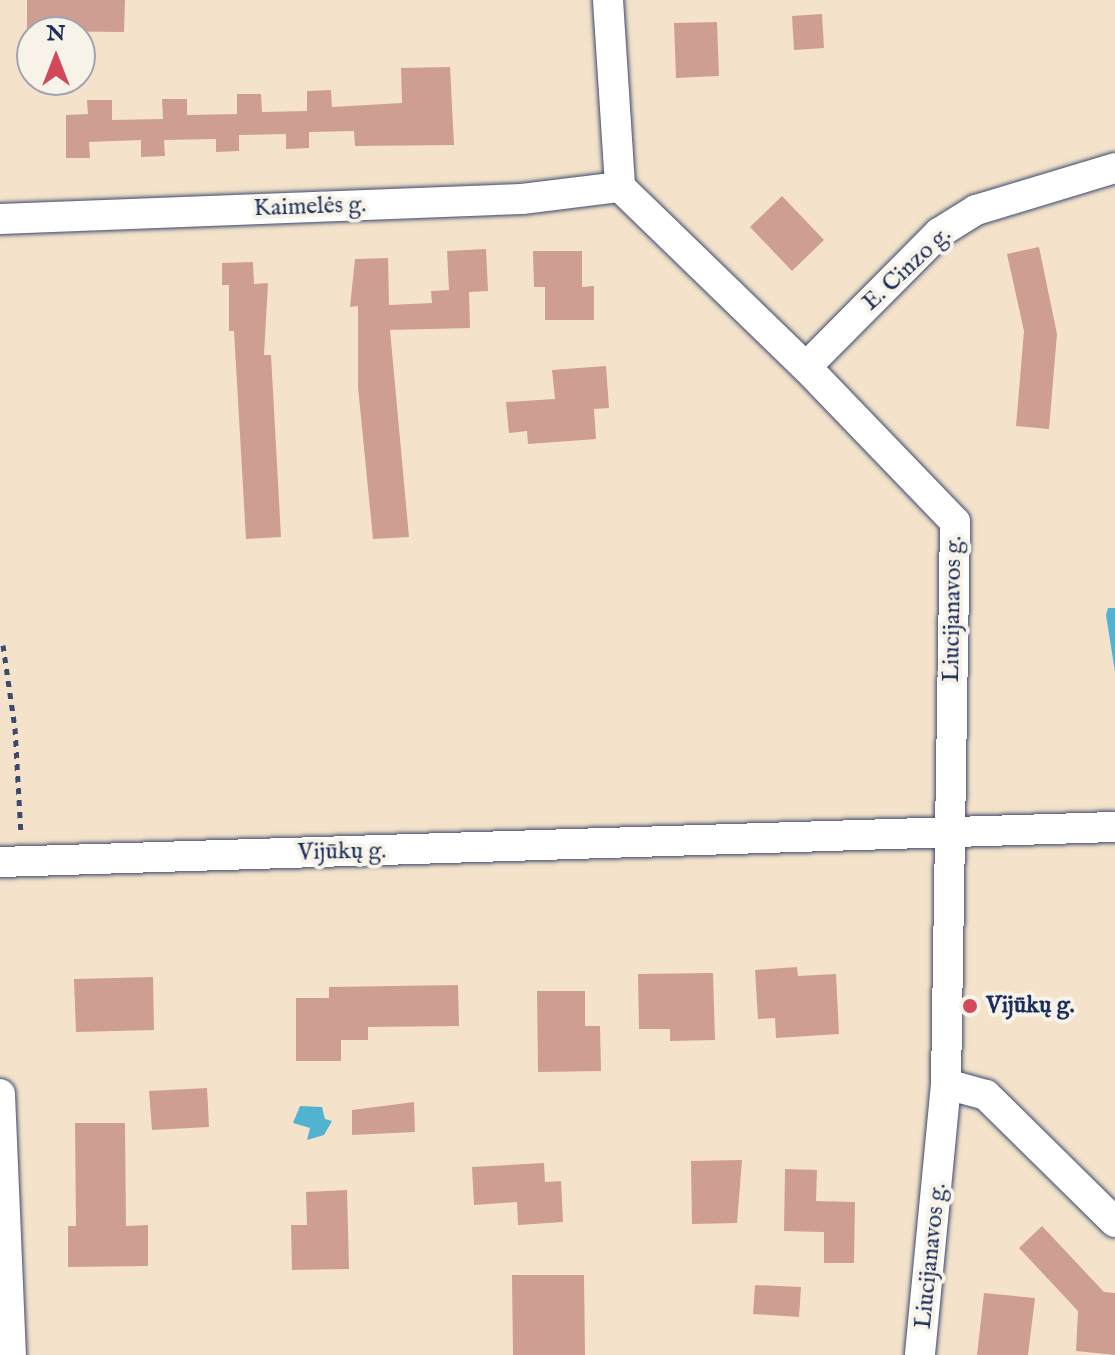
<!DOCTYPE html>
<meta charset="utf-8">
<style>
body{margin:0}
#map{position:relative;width:1115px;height:1355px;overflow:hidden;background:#f4e3ca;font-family:"IM FELL English",serif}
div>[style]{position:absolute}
.water>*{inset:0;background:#52b3d1}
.building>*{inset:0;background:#cf9e92}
.path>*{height:5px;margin-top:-2.5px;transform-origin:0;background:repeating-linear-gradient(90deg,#3c4a6e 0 6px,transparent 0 12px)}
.roads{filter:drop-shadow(0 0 2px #3c4a6e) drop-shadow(0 0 2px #3c4a6e)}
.minor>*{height:30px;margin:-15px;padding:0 15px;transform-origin:15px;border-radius:15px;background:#fff}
.dots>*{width:22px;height:22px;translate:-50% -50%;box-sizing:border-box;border:4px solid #f7f3e8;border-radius:50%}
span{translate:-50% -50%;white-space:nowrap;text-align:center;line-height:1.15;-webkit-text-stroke:8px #f7f3e8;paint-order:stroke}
.street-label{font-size:24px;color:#1b2f5e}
.poi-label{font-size:24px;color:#1b2f5e;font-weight:700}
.left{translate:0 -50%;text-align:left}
.north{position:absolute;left:16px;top:16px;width:80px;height:80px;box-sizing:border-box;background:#f7f3e8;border:2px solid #9fa5b1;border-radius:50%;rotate:0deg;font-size:22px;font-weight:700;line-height:32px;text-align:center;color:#1b2f5e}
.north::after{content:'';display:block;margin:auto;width:28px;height:36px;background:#d1495b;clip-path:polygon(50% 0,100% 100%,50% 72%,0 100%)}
</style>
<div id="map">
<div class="water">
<i style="clip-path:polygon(1108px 608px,1115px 608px,1115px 672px,1106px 615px)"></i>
<i style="clip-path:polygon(300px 1106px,322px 1107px,325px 1119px,332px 1121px,324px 1135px,307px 1140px,310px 1128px,293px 1123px)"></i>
</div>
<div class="building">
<i style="clip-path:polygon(27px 0,125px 0,124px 32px,27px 31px)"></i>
<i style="clip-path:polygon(822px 14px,824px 48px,794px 50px,792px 16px)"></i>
<i style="clip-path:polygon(717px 22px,719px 76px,676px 78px,674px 23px)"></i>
<i style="clip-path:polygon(450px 67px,454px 145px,355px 146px,354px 131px,309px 132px,309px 148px,286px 149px,286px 134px,239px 135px,239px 151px,216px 152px,216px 139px,164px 140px,165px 156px,141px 157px,141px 140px,89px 142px,90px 158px,66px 158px,66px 115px,88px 114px,87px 100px,112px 100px,112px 120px,163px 119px,162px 99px,187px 99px,187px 115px,237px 114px,237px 94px,261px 94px,262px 112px,307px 111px,307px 91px,331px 90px,332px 107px,402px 103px,401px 68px)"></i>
<i style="clip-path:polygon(782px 196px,824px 240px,792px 271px,750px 227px)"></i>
<i style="clip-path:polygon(1039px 247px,1057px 334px,1049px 429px,1016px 426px,1024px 331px,1007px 254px)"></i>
<i style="clip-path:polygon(486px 249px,488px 291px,469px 292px,470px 328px,390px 330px,409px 537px,373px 539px,358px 387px,358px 306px,350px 307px,355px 259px,388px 258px,389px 305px,432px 303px,431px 291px,449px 290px,447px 251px)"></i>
<i style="clip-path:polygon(533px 251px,582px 251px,582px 287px,594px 286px,594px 320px,545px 320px,545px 287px,534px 287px)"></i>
<i style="clip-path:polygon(253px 262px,254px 284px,268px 283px,264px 355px,271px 355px,281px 537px,246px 539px,234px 331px,229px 331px,229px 285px,222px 285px,222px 263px)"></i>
<i style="clip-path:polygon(606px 366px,609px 408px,594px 409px,596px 439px,528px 444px,527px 431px,509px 433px,506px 402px,555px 399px,552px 370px)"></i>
<i style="clip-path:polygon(797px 967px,798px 976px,836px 974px,839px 1034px,776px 1038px,775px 1018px,758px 1019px,755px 970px)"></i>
<i style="clip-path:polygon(713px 973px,715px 1040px,670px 1041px,670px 1029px,639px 1029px,638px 974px)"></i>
<i style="clip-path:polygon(153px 977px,154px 1030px,76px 1032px,74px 979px)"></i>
<i style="clip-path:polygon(458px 985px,459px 1026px,368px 1027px,368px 1040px,341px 1040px,341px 1061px,296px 1061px,296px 998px,329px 998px,329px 987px)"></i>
<i style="clip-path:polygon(537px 991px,585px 991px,585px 1026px,600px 1026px,601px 1071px,538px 1072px)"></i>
<i style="clip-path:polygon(207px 1088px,209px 1127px,152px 1130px,149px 1091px)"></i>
<i style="clip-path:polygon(414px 1102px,415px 1132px,352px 1135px,352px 1110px)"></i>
<i style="clip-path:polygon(75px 1123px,125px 1123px,126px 1226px,148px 1225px,148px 1266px,68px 1267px,68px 1226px,76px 1226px)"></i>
<i style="clip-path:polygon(742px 1160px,737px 1223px,692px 1224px,691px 1161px)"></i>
<i style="clip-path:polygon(544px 1163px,545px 1182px,561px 1181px,563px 1222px,518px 1225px,517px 1202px,474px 1205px,472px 1167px)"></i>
<i style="clip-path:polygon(785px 1169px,817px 1170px,816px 1201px,855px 1202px,854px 1263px,824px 1263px,824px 1232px,784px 1231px)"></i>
<i style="clip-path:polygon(347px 1190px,349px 1269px,292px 1270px,291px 1225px,307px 1225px,306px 1192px)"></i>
<i style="clip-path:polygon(1042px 1226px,1104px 1292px,1115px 1293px,1115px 1355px,1076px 1351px,1078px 1311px,1019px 1248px)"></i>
<i style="clip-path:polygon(512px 1275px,584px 1275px,585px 1355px,513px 1355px)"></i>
<i style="clip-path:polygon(755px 1285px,801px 1287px,799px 1317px,753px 1314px)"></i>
<i style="clip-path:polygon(984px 1293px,1035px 1298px,1028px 1355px,977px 1355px)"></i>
</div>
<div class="path">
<i style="left:3px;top:645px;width:84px;rotate:81.8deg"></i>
<i style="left:15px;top:728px;width:107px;rotate:86.8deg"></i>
</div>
<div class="roads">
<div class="minor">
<i style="left:608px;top:0;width:187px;rotate:86.3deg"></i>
<i style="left:620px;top:187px;width:259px;rotate:44.1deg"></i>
<i style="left:806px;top:367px;width:215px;rotate:46.1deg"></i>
<i style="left:955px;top:522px;width:562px;rotate:90.92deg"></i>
<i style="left:946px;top:1084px;width:272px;rotate:95.5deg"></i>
<i style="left:0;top:219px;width:522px;rotate:-2.19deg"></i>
<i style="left:522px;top:199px;width:99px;rotate:-7deg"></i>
<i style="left:806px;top:367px;width:189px;rotate:-45.2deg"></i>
<i style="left:939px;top:233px;width:44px;rotate:-31.9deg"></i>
<i style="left:976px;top:210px;width:145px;rotate:-16.8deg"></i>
<i style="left:0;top:862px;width:1116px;rotate:-1.8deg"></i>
<i style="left:946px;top:1084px;width:41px;rotate:15.4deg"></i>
<i style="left:986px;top:1095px;width:181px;rotate:44.6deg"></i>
<i style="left:0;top:1094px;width:261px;rotate:87.6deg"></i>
</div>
</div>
<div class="dots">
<i style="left:970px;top:1006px;background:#d1495b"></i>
</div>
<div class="street-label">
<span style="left:310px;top:207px;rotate:-2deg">Kaimelės g.</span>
<span style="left:907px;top:269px;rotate:-43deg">E. Cinzo g.</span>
<span style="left:953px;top:609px;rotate:-89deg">Liucijanavos g.</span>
<span style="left:342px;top:852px;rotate:-1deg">Vijūkų g.</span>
<span style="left:931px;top:1256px;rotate:-84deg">Liucijanavos g.</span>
</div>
<div class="poi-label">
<span class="left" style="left:986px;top:1006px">Vijūkų g.</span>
</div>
<div class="north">N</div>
</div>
